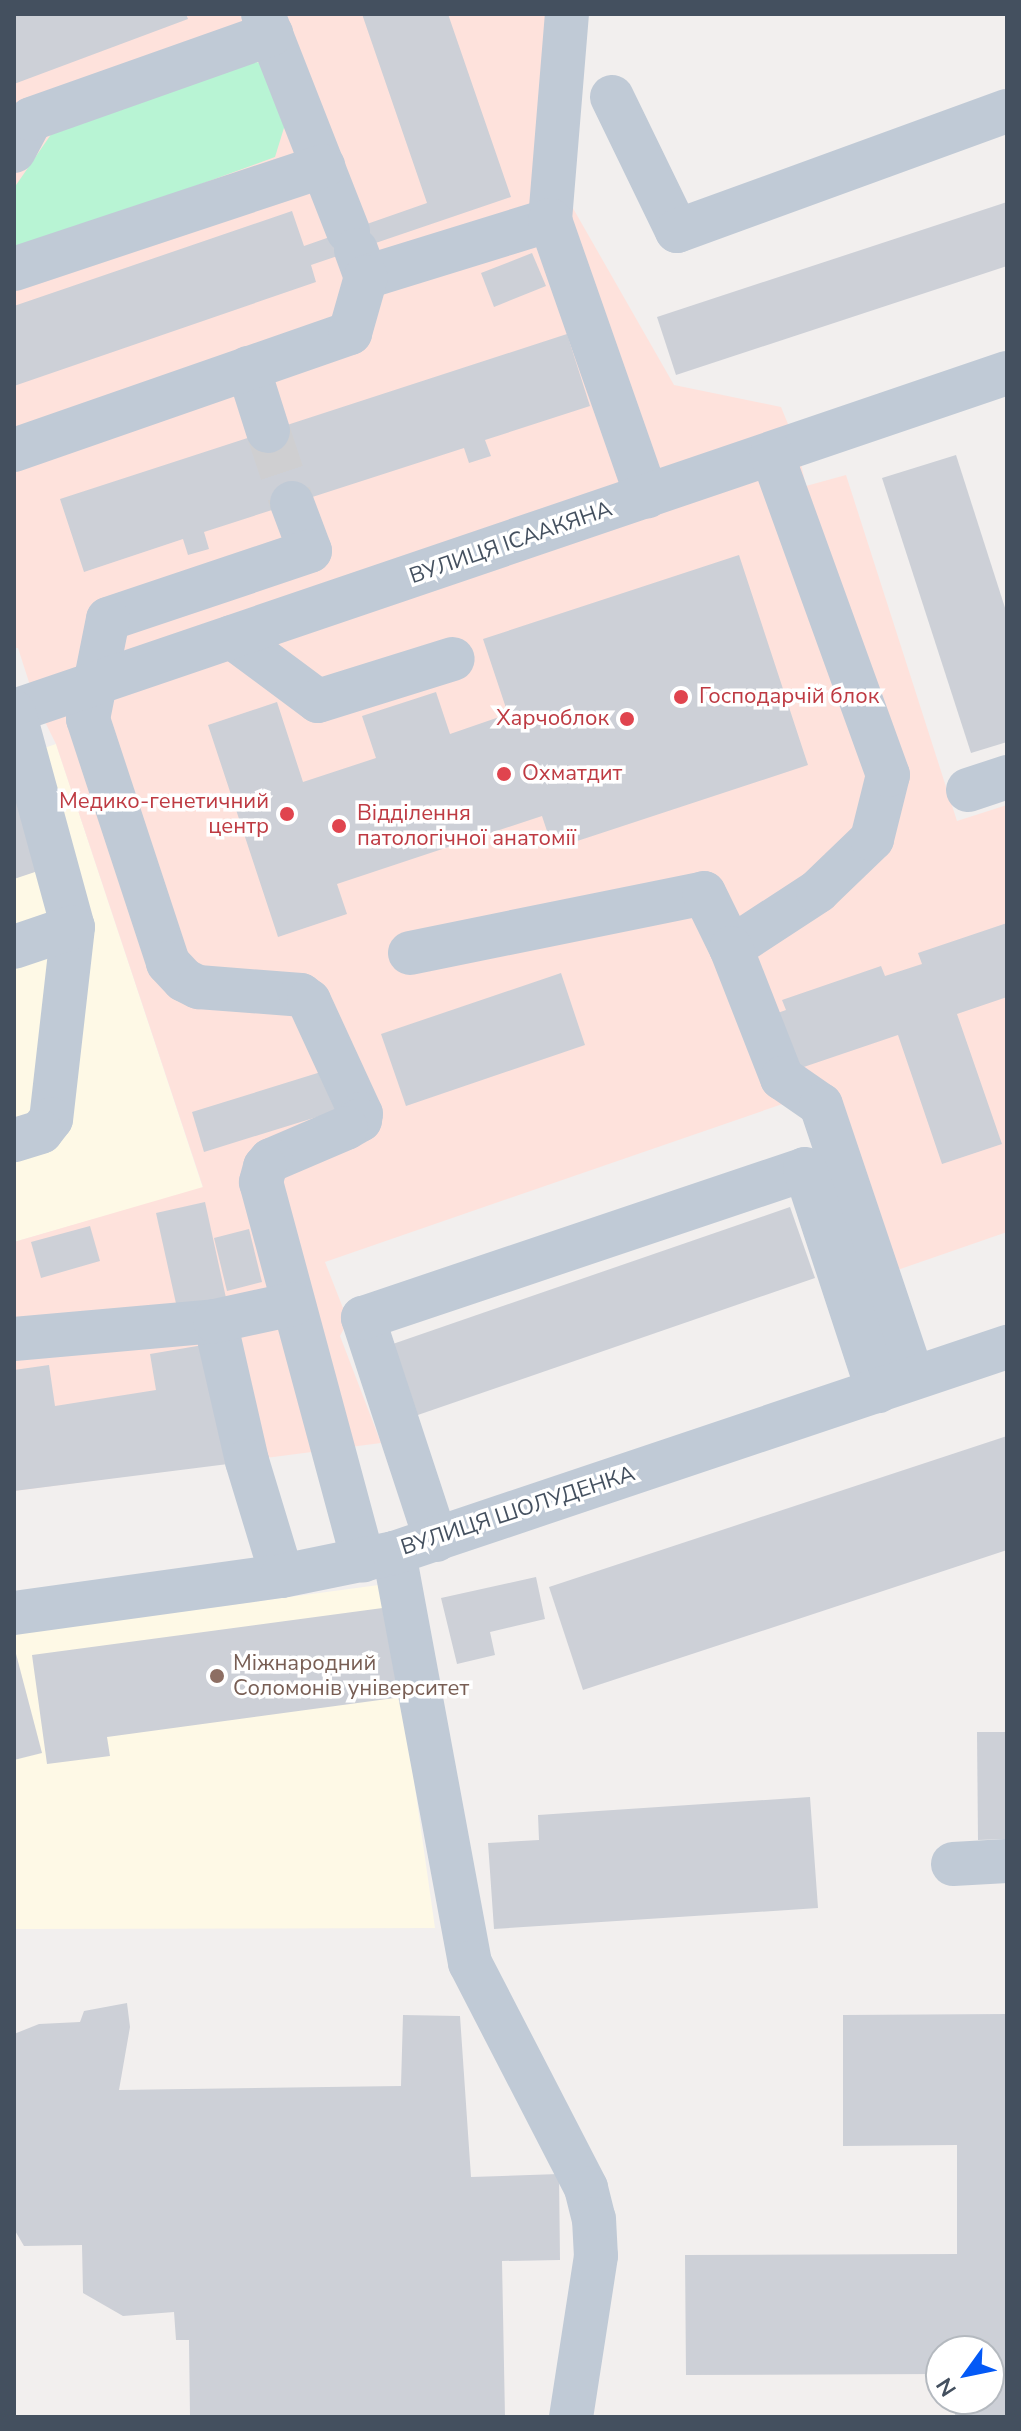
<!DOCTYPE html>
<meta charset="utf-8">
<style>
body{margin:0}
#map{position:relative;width:1021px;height:2431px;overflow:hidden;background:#f2efee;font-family:"Nunito Sans",sans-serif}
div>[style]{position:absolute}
.commercial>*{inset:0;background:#fef9e6}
.medical>*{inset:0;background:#fee2dc}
.green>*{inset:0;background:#b8f4d4}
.building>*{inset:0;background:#cdd0d7}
.minor-tunnel>*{height:44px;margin-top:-22px;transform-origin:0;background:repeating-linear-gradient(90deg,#cfcfd1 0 44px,transparent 0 66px)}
.minor>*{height:44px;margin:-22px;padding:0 22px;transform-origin:22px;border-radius:22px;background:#c0cad6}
.dots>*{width:22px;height:22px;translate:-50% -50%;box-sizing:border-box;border:4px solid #fff;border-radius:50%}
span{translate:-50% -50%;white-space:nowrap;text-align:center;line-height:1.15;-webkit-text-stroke:7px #fff;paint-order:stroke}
.street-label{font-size:22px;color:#44505f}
.health-label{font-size:22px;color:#be3a42}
.left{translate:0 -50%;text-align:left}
.right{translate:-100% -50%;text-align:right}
.education-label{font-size:22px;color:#785e54}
.frame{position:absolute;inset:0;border:16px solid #44505f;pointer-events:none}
.north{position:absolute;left:925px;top:2335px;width:80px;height:80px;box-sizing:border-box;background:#fff;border:2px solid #b4b9bf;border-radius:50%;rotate:237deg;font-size:22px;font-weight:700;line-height:32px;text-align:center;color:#44505f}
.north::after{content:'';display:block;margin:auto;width:28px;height:36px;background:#0459f6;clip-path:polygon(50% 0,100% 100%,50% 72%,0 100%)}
</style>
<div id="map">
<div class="commercial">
<i style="clip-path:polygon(56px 744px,203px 1188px,14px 1242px,14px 758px)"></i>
<i style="clip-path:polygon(386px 1584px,435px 1928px,14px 1929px,14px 1634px)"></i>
</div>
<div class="medical">
<i style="clip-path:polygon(14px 14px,586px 14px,570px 203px,674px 385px,781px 407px,797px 446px,806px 486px,846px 475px,957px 821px,1007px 805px,1007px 1232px,860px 1283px,797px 1099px,325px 1262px,348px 1321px,340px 1336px,381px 1443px,14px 1491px,14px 1242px,203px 1187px,56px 744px,36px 704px,18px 648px,14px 648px)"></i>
</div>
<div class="green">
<i style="clip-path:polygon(253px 61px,269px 66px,287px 118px,275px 157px,14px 252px,14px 188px,52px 133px)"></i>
</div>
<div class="building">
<i style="clip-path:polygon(14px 14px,186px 14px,188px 19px,14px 84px)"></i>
<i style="clip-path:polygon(362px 14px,448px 14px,511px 197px,311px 265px,316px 282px,14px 386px,14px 306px,292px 211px,304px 246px,427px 203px)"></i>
<i style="clip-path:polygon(1007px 202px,1007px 266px,676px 375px,657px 317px)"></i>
<i style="clip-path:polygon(532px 253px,546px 286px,494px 307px,481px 273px)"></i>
<i style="clip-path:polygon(567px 334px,590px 406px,485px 440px,491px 456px,469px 463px,464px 448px,204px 532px,209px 549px,188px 555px,183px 539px,84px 572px,60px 499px)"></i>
<i style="clip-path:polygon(956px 455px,1007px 614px,1007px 742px,971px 753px,882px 478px)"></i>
<i style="clip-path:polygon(739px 555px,808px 765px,553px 849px,542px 816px,337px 884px,347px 914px,278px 937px,208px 725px,277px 702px,303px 782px,376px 758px,362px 716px,436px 692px,450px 734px,508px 714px,483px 639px)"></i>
<i style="clip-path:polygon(14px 785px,41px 870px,14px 879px)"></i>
<i style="clip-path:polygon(1007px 923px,1007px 997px,957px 1014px,1002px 1144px,942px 1164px,898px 1035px,789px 1072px,769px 1016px,786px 1010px,782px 1000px,881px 966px,885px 976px,922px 964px,918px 953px)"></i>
<i style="clip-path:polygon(561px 973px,585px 1045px,406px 1106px,381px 1034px)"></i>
<i style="clip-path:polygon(337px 1067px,349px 1107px,204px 1152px,192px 1112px)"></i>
<i style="clip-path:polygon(205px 1202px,226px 1298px,177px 1308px,156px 1213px)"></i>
<i style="clip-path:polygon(790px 1207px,815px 1278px,412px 1417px,387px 1346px)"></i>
<i style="clip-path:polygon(90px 1226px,100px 1261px,41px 1278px,31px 1242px)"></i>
<i style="clip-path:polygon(249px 1229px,262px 1282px,227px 1291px,214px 1238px)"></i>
<i style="clip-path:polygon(209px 1344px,228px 1464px,14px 1491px,14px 1370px,49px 1365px,55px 1406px,156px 1390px,150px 1354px)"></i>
<i style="clip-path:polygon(1007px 1436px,1007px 1550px,583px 1690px,549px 1587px)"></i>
<i style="clip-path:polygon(536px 1577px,545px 1619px,490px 1632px,495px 1655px,457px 1664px,441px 1598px)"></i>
<i style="clip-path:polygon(390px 1607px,402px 1697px,107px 1737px,110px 1756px,47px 1764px,32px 1655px)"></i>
<i style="clip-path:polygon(15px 1650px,42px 1753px,14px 1760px,14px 1651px)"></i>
<i style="clip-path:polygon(977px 1732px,1007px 1732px,1007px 1839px,978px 1840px)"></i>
<i style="clip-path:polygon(810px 1797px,818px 1908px,494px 1929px,488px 1843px,539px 1840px,538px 1815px)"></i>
<i style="clip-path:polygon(127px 2003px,130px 2027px,119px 2090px,401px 2086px,403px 2015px,460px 2016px,471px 2177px,559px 2174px,560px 2260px,502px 2261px,505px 2417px,190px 2417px,189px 2340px,176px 2340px,174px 2312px,123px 2316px,83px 2293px,82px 2245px,24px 2246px,14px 2229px,14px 2034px,39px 2024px,80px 2022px,84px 2011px)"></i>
<i style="clip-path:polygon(1007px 2014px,1007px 2417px,955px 2417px,955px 2399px,989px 2399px,989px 2351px,941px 2351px,941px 2374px,686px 2375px,685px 2255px,957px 2254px,957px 2145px,843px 2146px,843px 2015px)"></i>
</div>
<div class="minor-tunnel">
<i style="left:268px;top:431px;width:76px;rotate:71.6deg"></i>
</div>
<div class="minor">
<i style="left:263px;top:14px;width:233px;rotate:68.6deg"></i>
<i style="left:612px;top:97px;width:149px;rotate:64.1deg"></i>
<i style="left:677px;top:231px;width:351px;rotate:-20deg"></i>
<i style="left:14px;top:151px;width:36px;rotate:-62deg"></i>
<i style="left:31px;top:119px;width:255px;rotate:-19.5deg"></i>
<i style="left:550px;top:220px;width:207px;rotate:-85.3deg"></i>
<i style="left:356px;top:250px;width:29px;rotate:70deg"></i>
<i style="left:366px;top:277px;width:193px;rotate:-17.2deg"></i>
<i style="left:550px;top:220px;width:293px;rotate:70.7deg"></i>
<i style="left:14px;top:269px;width:326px;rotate:-18.4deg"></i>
<i style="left:248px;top:368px;width:66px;rotate:72.4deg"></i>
<i style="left:14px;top:450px;width:356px;rotate:-19.2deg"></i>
<i style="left:350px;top:333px;width:58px;rotate:-74.1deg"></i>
<i style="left:292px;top:503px;width:51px;rotate:69.4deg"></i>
<i style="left:310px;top:551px;width:213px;rotate:161.4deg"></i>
<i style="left:108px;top:619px;width:102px;rotate:101.3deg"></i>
<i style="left:88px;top:719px;width:257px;rotate:71.8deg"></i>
<i style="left:168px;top:963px;width:23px;rotate:47deg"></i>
<i style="left:184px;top:980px;width:16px;rotate:27deg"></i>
<i style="left:198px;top:987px;width:103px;rotate:4.4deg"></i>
<i style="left:301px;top:995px;width:10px;rotate:37deg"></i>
<i style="left:309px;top:1001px;width:124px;rotate:65.3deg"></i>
<i style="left:361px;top:1114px;width:6px;rotate:99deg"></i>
<i style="left:360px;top:1120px;width:16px;rotate:150deg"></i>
<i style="left:346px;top:1128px;width:82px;rotate:156.9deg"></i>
<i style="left:271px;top:1160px;width:9px;rotate:131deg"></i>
<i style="left:265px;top:1167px;width:16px;rotate:105deg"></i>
<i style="left:261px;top:1182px;width:392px;rotate:74.9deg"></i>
<i style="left:232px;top:637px;width:107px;rotate:36.7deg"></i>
<i style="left:318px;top:701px;width:141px;rotate:-17.3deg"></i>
<i style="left:14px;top:711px;width:1049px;rotate:-18.8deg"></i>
<i style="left:14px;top:712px;width:223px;rotate:74.7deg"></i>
<i style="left:73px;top:927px;width:193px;rotate:96.5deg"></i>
<i style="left:51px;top:1119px;width:16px;rotate:128deg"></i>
<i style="left:41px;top:1132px;width:28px;rotate:163deg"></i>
<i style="left:968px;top:790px;width:41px;rotate:-18.4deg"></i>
<i style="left:14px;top:947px;width:62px;rotate:-18.7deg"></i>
<i style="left:731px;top:948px;width:104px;rotate:-33.2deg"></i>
<i style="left:818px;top:891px;width:75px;rotate:-43.9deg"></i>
<i style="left:872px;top:839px;width:66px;rotate:-76deg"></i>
<i style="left:888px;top:775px;width:341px;rotate:-109.9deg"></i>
<i style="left:410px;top:953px;width:300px;rotate:-11.5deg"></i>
<i style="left:704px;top:893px;width:61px;rotate:63.9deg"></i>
<i style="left:731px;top:948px;width:140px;rotate:68.6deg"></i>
<i style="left:782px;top:1078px;width:47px;rotate:34.7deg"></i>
<i style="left:821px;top:1105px;width:288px;rotate:71.4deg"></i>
<i style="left:215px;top:1321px;width:144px;rotate:77.1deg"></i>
<i style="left:247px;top:1461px;width:120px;rotate:73.1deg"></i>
<i style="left:14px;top:1339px;width:202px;rotate:-5.1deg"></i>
<i style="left:215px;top:1321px;width:80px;rotate:-12.3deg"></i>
<i style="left:436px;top:1540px;width:234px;rotate:-108.2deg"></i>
<i style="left:363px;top:1318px;width:466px;rotate:-18.6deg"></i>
<i style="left:805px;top:1169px;width:234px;rotate:71.8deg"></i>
<i style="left:394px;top:1553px;width:417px;rotate:79.5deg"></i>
<i style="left:470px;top:1963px;width:253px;rotate:62.7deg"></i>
<i style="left:586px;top:2188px;width:32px;rotate:76deg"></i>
<i style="left:594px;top:2219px;width:37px;rotate:87deg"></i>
<i style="left:596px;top:2256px;width:163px;rotate:98.8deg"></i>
<i style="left:14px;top:1613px;width:271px;rotate:-7.9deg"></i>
<i style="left:282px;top:1576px;width:114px;rotate:-11.6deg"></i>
<i style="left:394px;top:1553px;width:647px;rotate:-18.58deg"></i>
<i style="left:953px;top:1864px;width:54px;rotate:-3.2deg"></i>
</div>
<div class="dots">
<i style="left:681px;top:697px;background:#e0444e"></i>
<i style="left:627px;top:719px;background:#e0444e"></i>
<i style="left:504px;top:774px;background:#e0444e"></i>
<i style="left:287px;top:814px;background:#e0444e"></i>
<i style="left:339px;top:826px;background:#e0444e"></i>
<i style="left:217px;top:1676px;background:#8d6e63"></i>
</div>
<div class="street-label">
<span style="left:511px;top:543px;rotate:-19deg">ВУЛИЦЯ ІСААКЯНА</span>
<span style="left:518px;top:1511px;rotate:-18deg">ВУЛИЦЯ ШОЛУДЕНКА</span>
</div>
<div class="health-label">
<span class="left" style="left:699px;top:697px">Господарчій блок</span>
<span class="right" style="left:609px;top:719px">Харчоблок</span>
<span class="left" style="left:522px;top:774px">Охматдит</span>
<span class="right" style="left:269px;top:814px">Медико-генетичний<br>центр</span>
<span class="left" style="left:357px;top:826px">Відділення<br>патологічної анатомії</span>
</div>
<div class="education-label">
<span class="left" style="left:233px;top:1676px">Міжнародний<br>Соломонів університет</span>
</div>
<div class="frame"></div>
<div class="north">N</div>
</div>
